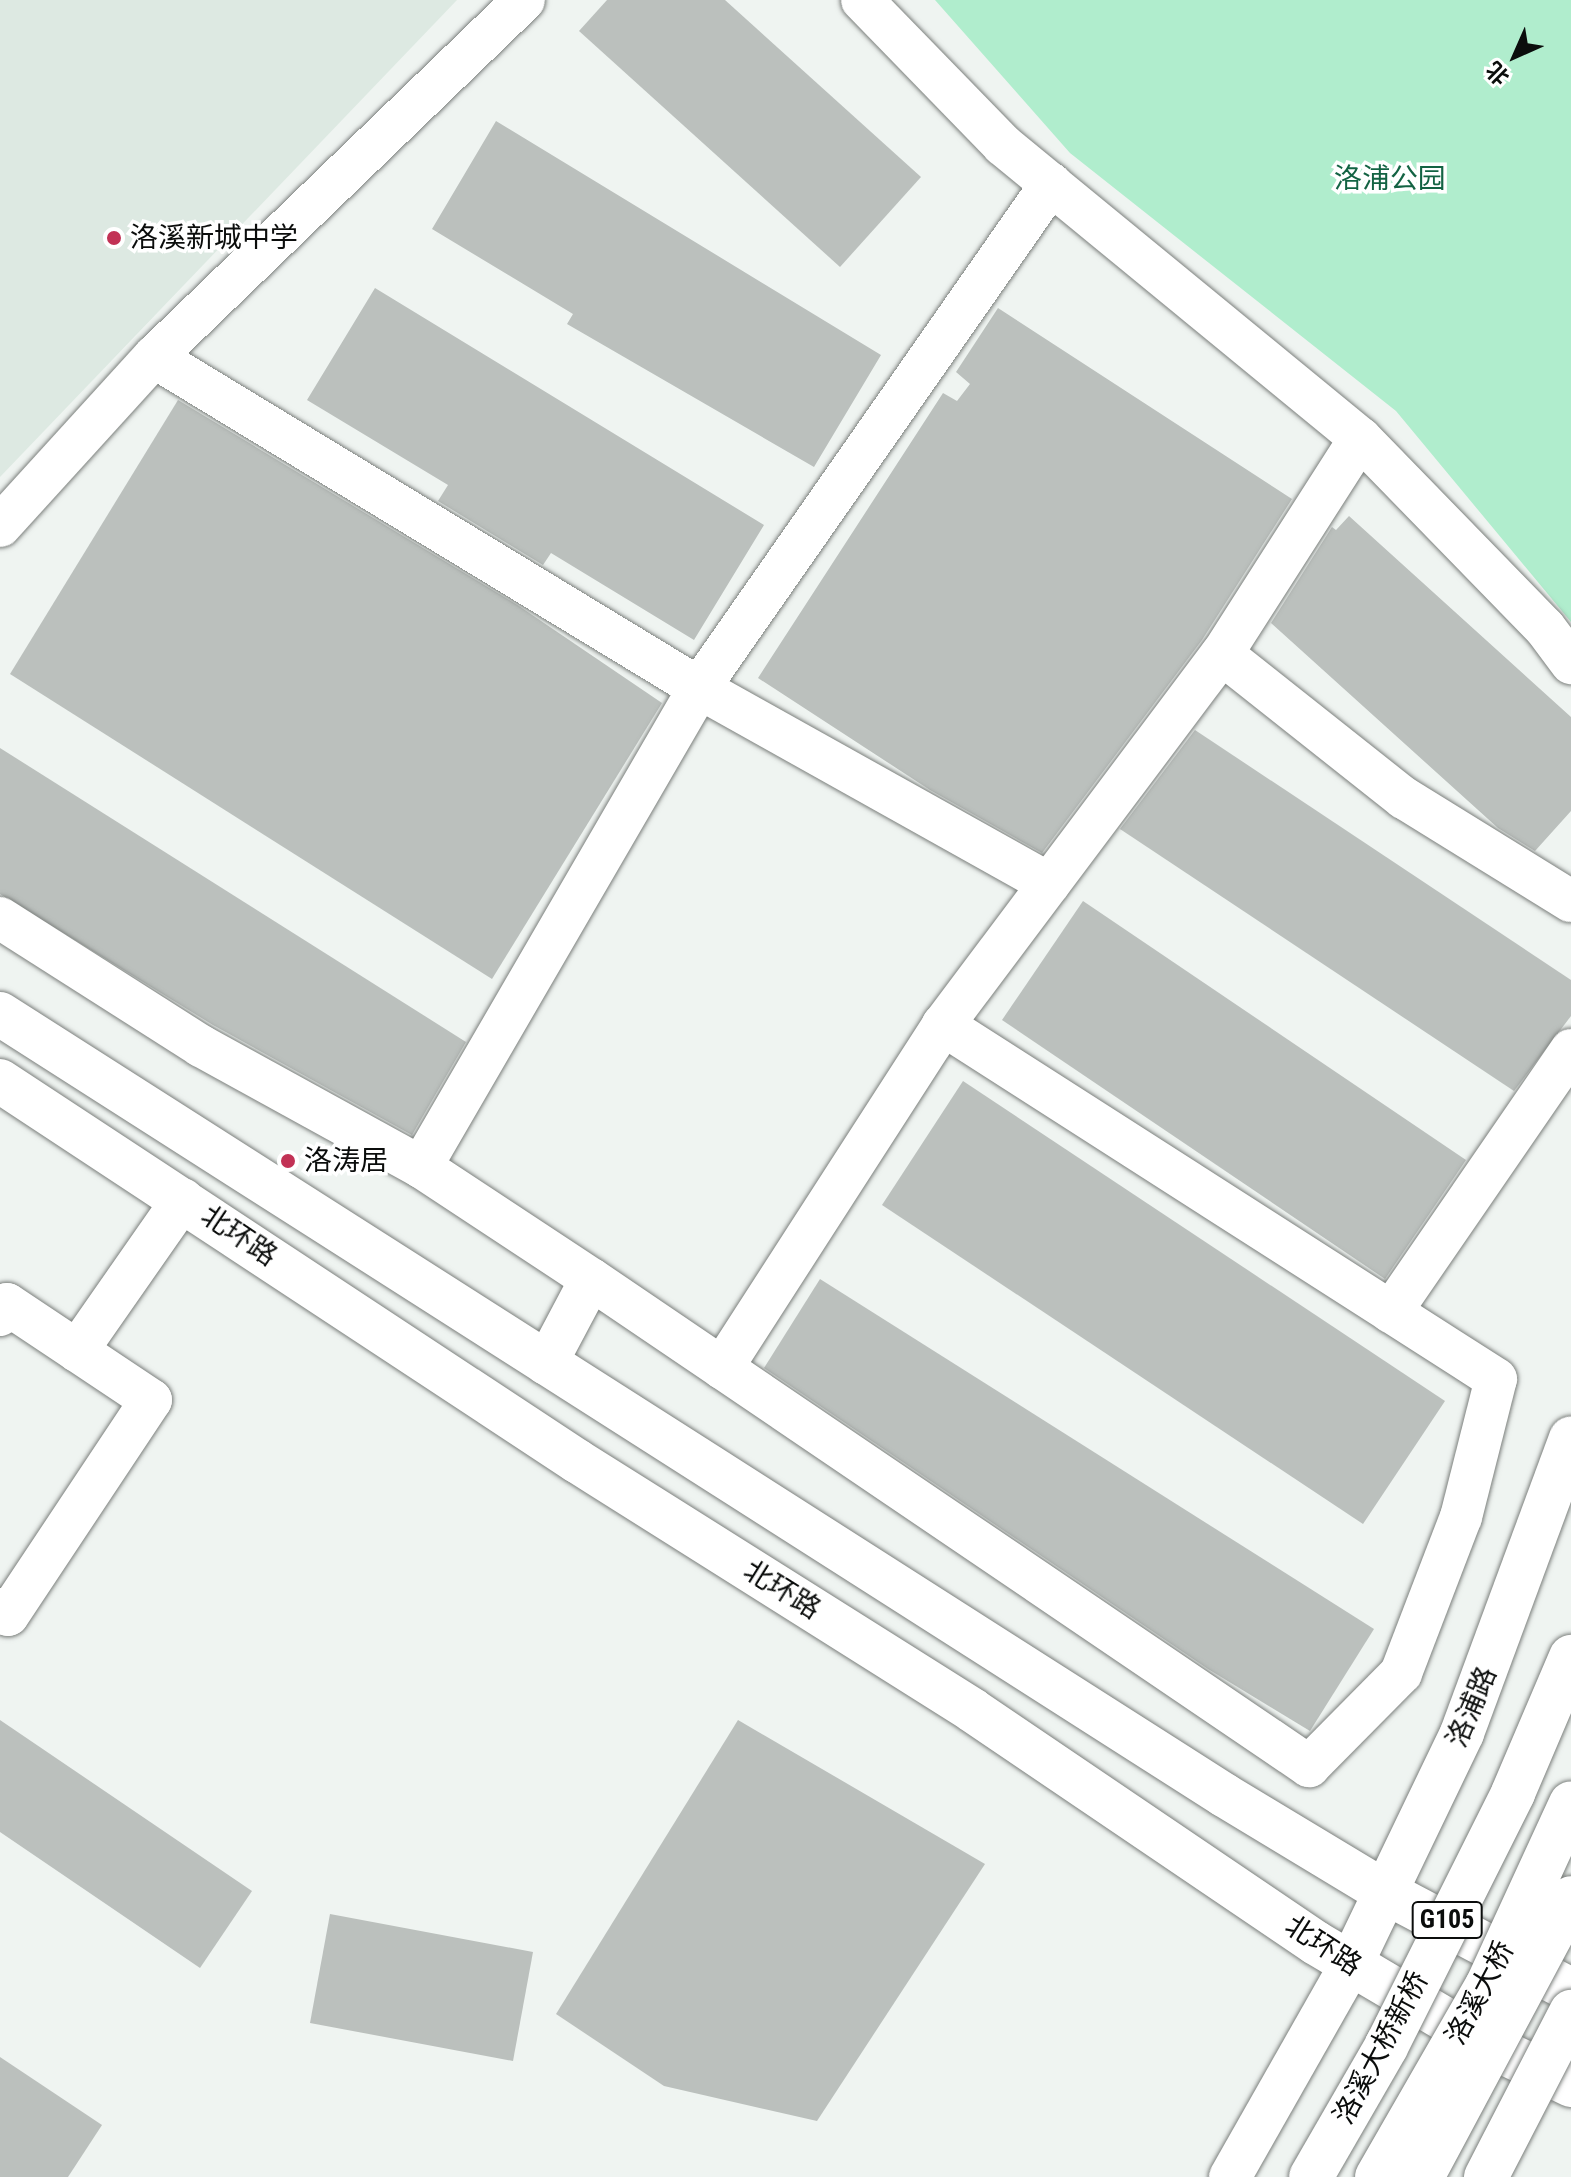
<!DOCTYPE html>
<meta charset="utf-8">
<style>
body{margin:0}
#map{position:relative;width:1571px;height:2177px;overflow:hidden;background:#eff4f1;font-family:"Roboto Condensed","Noto Sans SC",sans-serif}
div>[style]{position:absolute}
.built>*{inset:0;background:#dde9e2}
.green>*{inset:0;background:#b0edcd}
.building>*{inset:0;background:#bbc0bd}
.roads{filter:drop-shadow(0 0 2px #7b7f7c) drop-shadow(0 0 2px #7b7f7c)}
.minor>*{height:42px;margin:-21px;padding:0 21px;transform-origin:21px;border-radius:21px;background:#fff}
.major>*{height:44px;margin:-22px;padding:0 22px;transform-origin:22px;border-radius:22px;background:#fff}
.bridges{filter:drop-shadow(0 0 2px #7b7f7c) drop-shadow(0 0 2px #7b7f7c)}
.highway-bridge>*{height:44px;margin:-22px;padding:0 22px;transform-origin:22px;border-radius:22px;background:#fff}
.dots>*{width:22px;height:22px;translate:-50% -50%;box-sizing:border-box;border:4px solid #fff;border-radius:50%}
span{translate:-50% -50%;white-space:nowrap;text-align:center;line-height:1.15;-webkit-text-stroke:7px #fff;paint-order:stroke}
.shield-label span{padding:2px 6px;background:#fff;border:2px solid;border-radius:6px;-webkit-text-stroke-width:0}
.shield-label{font-size:26px;color:#0b0d0c;font-weight:700}
.park-label{font-size:28px;color:#136343}
.poi-label{font-size:28px;color:#0b0d0c}
.left{translate:0 -50%;text-align:left}
.street-label{font-size:28px;color:#0b0d0c}
.north{position:absolute;left:1475px;top:16px;width:80px;height:80px;-webkit-text-stroke:6px #fff;paint-order:stroke;rotate:225deg;font-size:22px;font-weight:700;line-height:32px;text-align:center;color:#0b0d0c}
.north::after{content:'';display:block;margin:auto;width:28px;height:36px;background:#0b0d0c;clip-path:polygon(50% 0,100% 100%,50% 72%,0 100%)}
</style>
<div id="map">
<div class="built">
<i style="clip-path:polygon(0 0,457px 0,0 477px)"></i>
</div>
<div class="green">
<i style="clip-path:polygon(935px 0,1571px 0,1571px 622px,1396px 411px,1070px 153px)"></i>
</div>
<div class="building">
<i style="clip-path:polygon(607px 0,725px 0,921px 177px,840px 267px,579px 31px)"></i>
<i style="clip-path:polygon(496px 121px,881px 355px,814px 467px,567px 324px,573px 314px,432px 229px)"></i>
<i style="clip-path:polygon(375px 288px,764px 525px,694px 640px,551px 553px,543px 565px,438px 501px,448px 485px,307px 400px)"></i>
<i style="clip-path:polygon(998px 308px,1292px 499px,1202px 640px,1042px 853px,930px 790px,758px 678px,943px 393px,957px 401px,970px 384px,956px 372px)"></i>
<i style="clip-path:polygon(178px 400px,519px 606px,662px 703px,492px 979px,10px 674px)"></i>
<i style="clip-path:polygon(1349px 516px,1571px 717px,1571px 811px,1535px 851px,1498px 828px,1271px 623px,1332px 527px,1336px 530px)"></i>
<i style="clip-path:polygon(1195px 730px,1571px 980px,1571px 1016px,1514px 1091px,1120px 829px)"></i>
<i style="clip-path:polygon(0 748px,466px 1042px,412px 1135px,213px 1025px,0 894px)"></i>
<i style="clip-path:polygon(1083px 901px,1466px 1160px,1385px 1279px,1002px 1020px)"></i>
<i style="clip-path:polygon(963px 1081px,1445px 1401px,1363px 1524px,882px 1205px)"></i>
<i style="clip-path:polygon(820px 1279px,1374px 1629px,1310px 1731px,1208px 1669px,764px 1368px)"></i>
<i style="clip-path:polygon(0 1720px,252px 1891px,200px 1968px,0 1832px)"></i>
<i style="clip-path:polygon(738px 1720px,985px 1864px,817px 2121px,664px 2086px,556px 2014px)"></i>
<i style="clip-path:polygon(330px 1914px,533px 1952px,513px 2061px,310px 2023px)"></i>
<i style="clip-path:polygon(0 2057px,102px 2125px,68px 2177px,0 2177px)"></i>
</div>
<div class="roads">
<div class="minor">
<i style="left:862px;top:0;width:202px;rotate:45.8deg"></i>
<i style="left:1003px;top:145px;width:462px;rotate:39.4deg"></i>
<i style="left:154px;top:357px;width:638px;rotate:31.27deg"></i>
<i style="left:699px;top:688px;width:401px;rotate:29.2deg"></i>
<i style="left:0;top:526px;width:229px;rotate:-47.7deg"></i>
<i style="left:154px;top:357px;width:514px;rotate:-43.98deg"></i>
<i style="left:1222px;top:654px;width:232px;rotate:38.4deg"></i>
<i style="left:1404px;top:798px;width:196px;rotate:31.7deg"></i>
<i style="left:0;top:918px;width:238px;rotate:32.5deg"></i>
<i style="left:201px;top:1046px;width:251px;rotate:28.8deg"></i>
<i style="left:591px;top:1279px;width:204px;rotate:-146.6deg"></i>
<i style="left:421px;top:1167px;width:554px;rotate:-59.87deg"></i>
<i style="left:699px;top:688px;width:615px;rotate:-55.07deg"></i>
<i style="left:1391px;top:1312px;width:318px;rotate:-55.5deg"></i>
<i style="left:0;top:1315px;width:13px;rotate:-58deg"></i>
<i style="left:7px;top:1304px;width:173px;rotate:33.7deg"></i>
<i style="left:151px;top:1400px;width:258px;rotate:123.6deg"></i>
<i style="left:8px;top:1615px;width:10px;rotate:-143deg"></i>
<i style="left:77px;top:1351px;width:185px;rotate:-55.1deg"></i>
<i style="left:546px;top:1364px;width:96px;rotate:-62.1deg"></i>
<i style="left:591px;top:1279px;width:868px;rotate:34.15deg"></i>
<i style="left:1309px;top:1766px;width:131px;rotate:-45.3deg"></i>
<i style="left:1401px;top:1673px;width:167px;rotate:-69deg"></i>
<i style="left:1461px;top:1517px;width:142px;rotate:-75.8deg"></i>
<i style="left:1496px;top:1379px;width:657px;rotate:-147.37deg"></i>
<i style="left:722px;top:1368px;width:408px;rotate:-57.2deg"></i>
<i style="left:943px;top:1025px;width:464px;rotate:-53.1deg"></i>
<i style="left:1222px;top:654px;width:256px;rotate:-57.4deg"></i>
<i style="left:1360px;top:438px;width:265px;rotate:45.8deg"></i>
<i style="left:1545px;top:628px;width:44px;rotate:53.4deg"></i>
<i style="left:1230px;top:2177px;width:245px;rotate:-60.4deg"></i>
</div>
<div class="major">
<i style="left:0;top:1014px;width:1452px;rotate:32.54deg"></i>
<i style="left:1224px;top:1795px;width:188px;rotate:31.1deg"></i>
<i style="left:1385px;top:1892px;width:210px;rotate:27.8deg"></i>
<i style="left:0;top:1081px;width:691px;rotate:33.37deg"></i>
<i style="left:577px;top:1461px;width:467px;rotate:32.2deg"></i>
<i style="left:972px;top:1710px;width:415px;rotate:34.1deg"></i>
<i style="left:1316px;top:1943px;width:202px;rotate:30.6deg"></i>
<i style="left:1490px;top:2046px;width:90px;rotate:25.7deg"></i>
<i style="left:1351px;top:1964px;width:256px;rotate:-64.3deg"></i>
<i style="left:1462px;top:1733px;width:314px;rotate:-69.7deg"></i>
</div>
</div>
<div class="bridges">
<div class="highway-bridge">
<i style="left:1311px;top:2177px;width:150px;rotate:-60deg"></i>
<i style="left:1386px;top:2047px;width:284px;rotate:-63.4deg"></i>
<i style="left:1513px;top:1793px;width:148px;rotate:-66.9deg"></i>
<i style="left:1377px;top:2177px;width:220px;rotate:-60.1deg"></i>
<i style="left:1487px;top:1986px;width:201px;rotate:-65.3deg"></i>
<i style="left:1422px;top:2177px;width:316px;rotate:-61.9deg"></i>
<i style="left:1486px;top:2177px;width:186px;rotate:-62.7deg"></i>
</div>
</div>
<div class="dots">
<i style="left:114px;top:238px;background:#c23255"></i>
<i style="left:288px;top:1161px;background:#c23255"></i>
</div>
<div class="shield-label">
<span style="left:1447px;top:1920px">G105</span>
</div>
<div class="park-label">
<span style="left:1390px;top:179px">洛浦公园</span>
</div>
<div class="poi-label">
<span class="left" style="left:130px;top:238px">洛溪新城中学</span>
<span class="left" style="left:304px;top:1161px">洛涛居</span>
</div>
<div class="street-label">
<span style="left:239px;top:1236px;rotate:34deg">北环路</span>
<span style="left:782px;top:1590px;rotate:32deg">北环路</span>
<span style="left:1472px;top:1707px;rotate:-67deg">洛浦路</span>
<span style="left:1323px;top:1946px;rotate:33deg">北环路</span>
<span style="left:1480px;top:1993px;rotate:-62deg">洛溪大桥</span>
<span style="left:1381px;top:2048px;rotate:-62deg">洛溪大桥新桥</span>
</div>
<div class="north">北</div>
</div>
